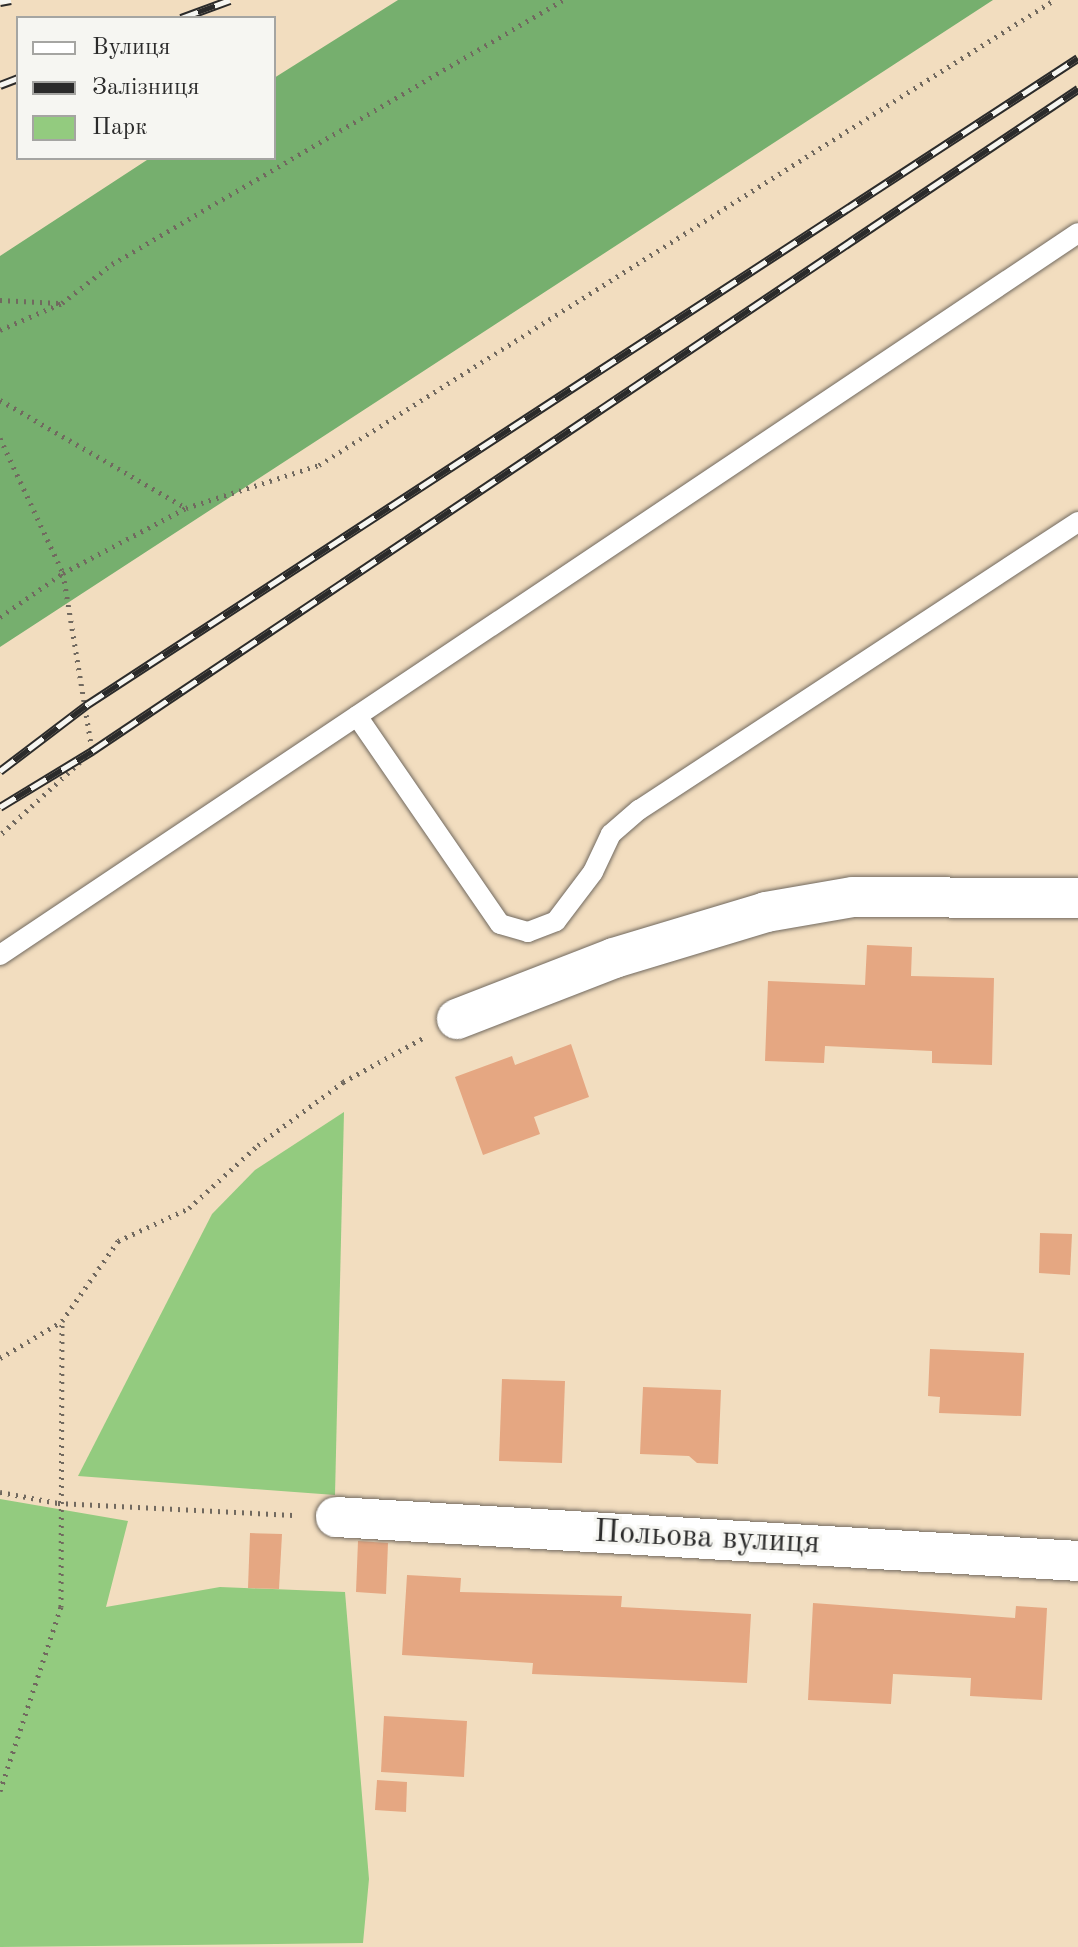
<!DOCTYPE html>
<meta charset="utf-8">
<style>
body{margin:0}
#map{position:relative;width:1078px;height:1947px;overflow:hidden;background:#f2ddbf;font-family:"Old Standard TT",serif}
div>[style]{position:absolute}
.green>*{inset:0;background:#93cb7f}
.forest>*{inset:0;background:#76af6e}
.building>*{inset:0;background:#e5a782}
.path>*{height:5px;margin-top:-2.5px;transform-origin:0;background:repeating-linear-gradient(90deg,#71695f 0 2px,transparent 0 8px)}
.roads{filter:drop-shadow(0 0 2px #71695f) drop-shadow(0 0 2px #71695f)}
.service>*{height:20px;margin:-10px;padding:0 10px;transform-origin:10px;border-radius:10px;background:#fff}
.minor>*{height:40px;margin:-20px;padding:0 20px;transform-origin:20px;border-radius:20px;background:#fff}
.rail>*{height:9px;margin-top:-4.5px;transform-origin:0;background:repeating-linear-gradient(90deg,#f6f6f2 0 18px,#2b2b2b 0 36px);box-sizing:border-box;border-block:2px solid #2b2b2b}
span{translate:-50% -50%;white-space:nowrap;text-align:center;line-height:1.15;-webkit-text-stroke:6px #f6f6f2;paint-order:stroke}
.street-label{font-size:32px;color:#2b2b2b}
.legend{position:absolute;left:16px;top:16px;width:260px;height:144px;box-sizing:border-box;background:#f6f6f2;border:2px solid #a5a5a2;margin:0;padding:10px 14px;list-style:none;font-size:24px;color:#2b2b2b}
.legend li{display:flex;align-items:center;gap:16px;height:40px}
.legend b{width:40px;border:2px solid #a5a5a2}
</style>
<div id="map">
<div class="green">
<i style="clip-path:polygon(344px 1112px,335px 1495px,78px 1476px,212px 1214px,255px 1170px)"></i>
<i style="clip-path:polygon(0 1499px,128px 1521px,106px 1607px,220px 1587px,345px 1592px,369px 1879px,363px 1943px,0 1947px)"></i>
</div>
<div class="forest">
<i style="clip-path:polygon(398px 0,993px 0,0 647px,0 256px,150px 158px,274px 158px,274px 78px)"></i>
</div>
<div class="building">
<i style="clip-path:polygon(867px 945px,912px 947px,911px 976px,994px 978px,992px 1065px,932px 1063px,932px 1051px,825px 1046px,824px 1063px,765px 1061px,768px 981px,865px 985px)"></i>
<i style="clip-path:polygon(571px 1044px,589px 1097px,534px 1117px,540px 1134px,483px 1155px,455px 1077px,512px 1056px,515px 1065px)"></i>
<i style="clip-path:polygon(1040px 1233px,1072px 1234px,1070px 1275px,1039px 1273px)"></i>
<i style="clip-path:polygon(930px 1349px,1024px 1353px,1021px 1416px,939px 1413px,940px 1397px,928px 1396px)"></i>
<i style="clip-path:polygon(502px 1379px,565px 1381px,562px 1463px,499px 1461px)"></i>
<i style="clip-path:polygon(643px 1387px,721px 1390px,718px 1464px,697px 1463px,689px 1456px,640px 1454px)"></i>
<i style="clip-path:polygon(250px 1533px,282px 1534px,279px 1589px,248px 1588px)"></i>
<i style="clip-path:polygon(358px 1541px,388px 1543px,386px 1594px,356px 1592px)"></i>
<i style="clip-path:polygon(407px 1575px,461px 1578px,460px 1592px,622px 1596px,621px 1607px,751px 1614px,747px 1683px,532px 1674px,533px 1663px,402px 1655px)"></i>
<i style="clip-path:polygon(813px 1603px,1015px 1618px,1016px 1606px,1047px 1608px,1042px 1700px,970px 1696px,971px 1678px,893px 1674px,891px 1704px,808px 1700px)"></i>
<i style="clip-path:polygon(384px 1716px,467px 1721px,464px 1777px,381px 1772px)"></i>
<i style="clip-path:polygon(377px 1780px,407px 1782px,406px 1812px,375px 1810px)"></i>
</div>
<div class="path">
<i style="left:0;top:300px;width:59px;rotate:2.9deg"></i>
<i style="left:0;top:330px;width:68px;rotate:-23.5deg"></i>
<i style="left:62px;top:303px;width:63px;rotate:-38deg"></i>
<i style="left:112px;top:264px;width:523px;rotate:-30.34deg"></i>
<i style="left:0;top:400px;width:215px;rotate:30.1deg"></i>
<i style="left:0;top:438px;width:149px;rotate:65deg"></i>
<i style="left:63px;top:573px;width:180px;rotate:80.7deg"></i>
<i style="left:92px;top:751px;width:125px;rotate:137.6deg"></i>
<i style="left:0;top:617px;width:77px;rotate:-34.9deg"></i>
<i style="left:63px;top:573px;width:139px;rotate:-27.9deg"></i>
<i style="left:186px;top:508px;width:140px;rotate:-17.9deg"></i>
<i style="left:319px;top:465px;width:870px;rotate:-32.32deg"></i>
<i style="left:0;top:1358px;width:71px;rotate:-30.5deg"></i>
<i style="left:0;top:1492px;width:59px;rotate:10.7deg"></i>
<i style="left:58px;top:1503px;width:240px;rotate:2.9deg"></i>
<i style="left:0;top:1791px;width:194px;rotate:-71.7deg"></i>
<i style="left:61px;top:1607px;width:286px;rotate:-89.8deg"></i>
<i style="left:62px;top:1321px;width:98px;rotate:-55deg"></i>
<i style="left:118px;top:1241px;width:78px;rotate:-24.9deg"></i>
<i style="left:189px;top:1208px;width:93px;rotate:-42.4deg"></i>
<i style="left:258px;top:1145px;width:106px;rotate:-36.5deg"></i>
<i style="left:343px;top:1082px;width:91px;rotate:-28.8deg"></i>
</div>
<div class="roads">
<div class="service">
<i style="left:357px;top:716px;width:252px;rotate:55.5deg"></i>
<i style="left:500px;top:924px;width:29px;rotate:16deg"></i>
<i style="left:528px;top:932px;width:30px;rotate:-21deg"></i>
<i style="left:556px;top:921px;width:61px;rotate:-52.9deg"></i>
<i style="left:593px;top:872px;width:42px;rotate:-64.7deg"></i>
<i style="left:611px;top:834px;width:37px;rotate:-41deg"></i>
<i style="left:639px;top:810px;width:525px;rotate:-33.27deg"></i>
<i style="left:0;top:955px;width:1297px;rotate:-33.81deg"></i>
</div>
<div class="minor">
<i style="left:457px;top:1019px;width:168px;rotate:-21.2deg"></i>
<i style="left:614px;top:958px;width:159px;rotate:-16.8deg"></i>
<i style="left:766px;top:912px;width:88px;rotate:-9.8deg"></i>
<i style="left:853px;top:897px;width:225px;rotate:0.3deg"></i>
<i style="left:336px;top:1517px;width:743px;rotate:3.39deg"></i>
</div>
</div>
<div class="rail">
<i style="left:0;top:2px;width:11px;rotate:-10deg"></i>
<i style="left:181px;top:18px;width:52px;rotate:-20.2deg"></i>
<i style="left:0;top:85px;width:19px;rotate:-21deg"></i>
<i style="left:0;top:771px;width:111px;rotate:-37.3deg"></i>
<i style="left:88px;top:704px;width:1182px;rotate:-33.13deg"></i>
<i style="left:0;top:807px;width:108px;rotate:-31.3deg"></i>
<i style="left:92px;top:751px;width:1188px;rotate:-33.88deg"></i>
</div>
<div class="street-label">
<span style="left:707px;top:1539px;rotate:3deg">Польова вулиця</span>
</div>
<ul class="legend">
<li><b style="height:10px;background:#fff"></b>Вулиця</li>
<li><b style="height:10px;background:#2b2b2b"></b>Залізниця</li>
<li><b style="height:22px;background:#93cb7f"></b>Парк</li>
</ul>
</div>
